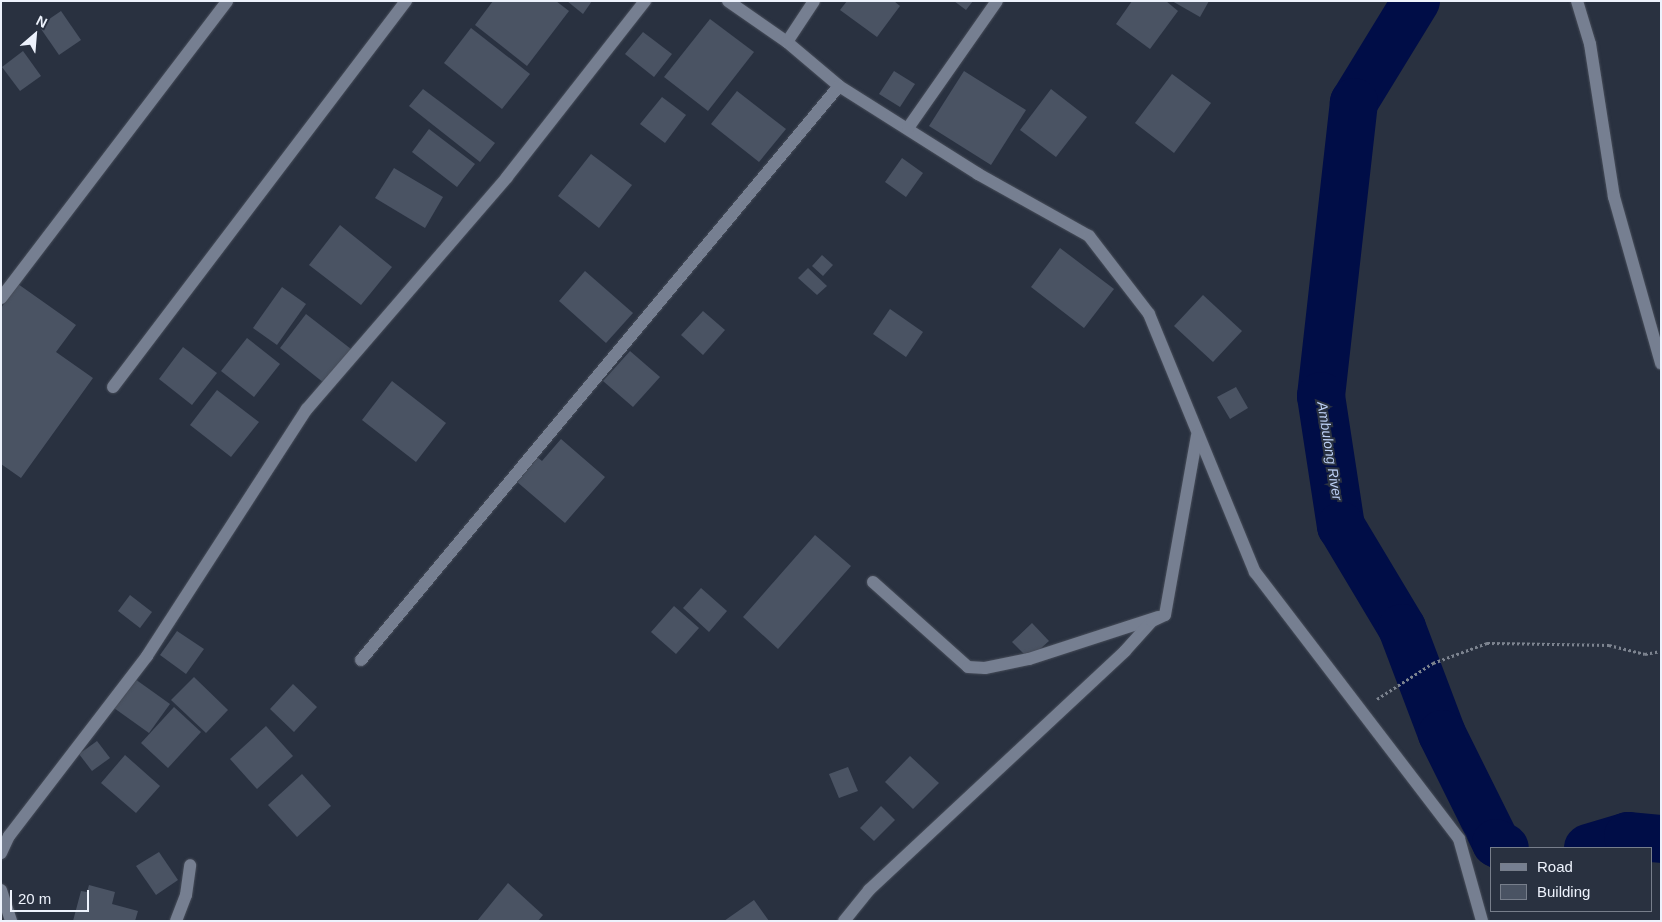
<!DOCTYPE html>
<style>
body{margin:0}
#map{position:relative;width:1662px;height:922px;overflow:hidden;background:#293140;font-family:Arial,sans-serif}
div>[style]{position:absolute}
.river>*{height:48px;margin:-24px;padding:0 24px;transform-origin:24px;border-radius:24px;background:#000d47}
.building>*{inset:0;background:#4a5363}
.path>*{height:3px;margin-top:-1.5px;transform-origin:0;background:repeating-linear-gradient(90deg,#7c838f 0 2.5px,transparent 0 5px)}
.roads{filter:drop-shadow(0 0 1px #474d59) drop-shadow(0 0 1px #474d59)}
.lane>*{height:12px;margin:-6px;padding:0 6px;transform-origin:6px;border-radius:6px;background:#767f91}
.street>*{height:12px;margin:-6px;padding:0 6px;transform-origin:6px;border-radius:6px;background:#767f91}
span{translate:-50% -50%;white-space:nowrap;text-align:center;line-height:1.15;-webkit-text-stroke:4px #293140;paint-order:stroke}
.water-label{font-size:14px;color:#bccff4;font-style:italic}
.frame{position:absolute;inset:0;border:2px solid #edf2fc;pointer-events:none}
.legend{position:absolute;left:1490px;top:847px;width:162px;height:65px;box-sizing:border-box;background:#293140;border:1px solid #777e8b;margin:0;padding:6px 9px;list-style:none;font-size:15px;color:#edf2fc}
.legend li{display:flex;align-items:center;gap:10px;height:25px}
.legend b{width:25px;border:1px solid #777e8b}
.north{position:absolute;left:10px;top:10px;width:50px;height:50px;-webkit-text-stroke:4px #293140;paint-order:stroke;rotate:27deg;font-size:14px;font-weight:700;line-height:20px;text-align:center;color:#edf2fc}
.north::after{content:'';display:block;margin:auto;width:18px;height:22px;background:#edf2fc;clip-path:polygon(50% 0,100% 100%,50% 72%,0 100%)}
.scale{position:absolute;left:10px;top:890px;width:79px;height:22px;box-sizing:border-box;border:2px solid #edf2fc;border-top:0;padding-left:6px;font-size:15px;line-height:18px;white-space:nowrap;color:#edf2fc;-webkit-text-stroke:4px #293140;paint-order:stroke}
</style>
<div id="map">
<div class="river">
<i style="left:1416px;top:1px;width:119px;rotate:121.5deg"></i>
<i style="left:1354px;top:102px;width:296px;rotate:96.4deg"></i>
<i style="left:1321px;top:396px;width:132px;rotate:81.3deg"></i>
<i style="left:1341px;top:526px;width:119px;rotate:59.1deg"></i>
<i style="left:1402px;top:628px;width:113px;rotate:69.3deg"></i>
<i style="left:1442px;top:734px;width:122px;rotate:63.6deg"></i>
<i style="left:1496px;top:843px;width:10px;rotate:29deg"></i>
<i style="left:1588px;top:848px;width:42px;rotate:-16.7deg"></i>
<i style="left:1628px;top:836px;width:33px;rotate:5deg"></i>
</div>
<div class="building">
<i style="clip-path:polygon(493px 1px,556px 1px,569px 11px,527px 66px,475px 25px)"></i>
<i style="clip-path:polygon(567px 1px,592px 1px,583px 14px)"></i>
<i style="clip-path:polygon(847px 1px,894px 1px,900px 6px,877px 37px,840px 10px)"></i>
<i style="clip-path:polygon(954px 1px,973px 1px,966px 10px)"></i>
<i style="clip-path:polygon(1132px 1px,1166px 1px,1178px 11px,1150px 49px,1116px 24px)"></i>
<i style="clip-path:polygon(1172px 1px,1209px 1px,1200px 17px)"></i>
<i style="clip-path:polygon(61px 11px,81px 40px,59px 55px,39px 26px)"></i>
<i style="clip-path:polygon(710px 19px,754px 52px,708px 111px,664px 77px)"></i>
<i style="clip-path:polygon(471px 28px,530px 74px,502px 109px,444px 63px)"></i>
<i style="clip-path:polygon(643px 32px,672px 54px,654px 77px,625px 54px)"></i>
<i style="clip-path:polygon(23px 51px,41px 76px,20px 91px,2px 67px)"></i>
<i style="clip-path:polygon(894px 71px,915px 84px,900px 107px,879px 94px)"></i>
<i style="clip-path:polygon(964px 71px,1026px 110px,991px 165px,929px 126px)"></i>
<i style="clip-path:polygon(1172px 74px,1211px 103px,1174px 153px,1135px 123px)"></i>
<i style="clip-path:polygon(423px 89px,495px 143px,480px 162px,409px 106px)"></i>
<i style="clip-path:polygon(1051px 89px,1087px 117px,1056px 157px,1020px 130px)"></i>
<i style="clip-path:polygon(737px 91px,786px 129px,759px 162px,711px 124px)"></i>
<i style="clip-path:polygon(662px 97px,686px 115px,665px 143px,640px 124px)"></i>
<i style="clip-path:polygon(429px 129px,475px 164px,457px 187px,412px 152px)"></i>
<i style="clip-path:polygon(591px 154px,632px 185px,599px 228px,558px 196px)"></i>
<i style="clip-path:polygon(902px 158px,923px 173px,906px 197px,885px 182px)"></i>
<i style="clip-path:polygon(394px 168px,443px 197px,425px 228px,375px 198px)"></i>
<i style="clip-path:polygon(340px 225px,392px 267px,361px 305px,309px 265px)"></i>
<i style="clip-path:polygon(1060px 248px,1114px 289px,1084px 328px,1031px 287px)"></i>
<i style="clip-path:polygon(822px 255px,833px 265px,823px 276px,812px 266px)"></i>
<i style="clip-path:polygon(808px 268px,827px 286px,817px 295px,798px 278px)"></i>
<i style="clip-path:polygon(585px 271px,633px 313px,606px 343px,559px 301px)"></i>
<i style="clip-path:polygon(18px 284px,76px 325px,56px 352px,93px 378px,21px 478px,1px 464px,1px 308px)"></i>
<i style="clip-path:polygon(282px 287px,306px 304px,277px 345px,253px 328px)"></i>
<i style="clip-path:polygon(1203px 295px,1242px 331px,1213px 362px,1174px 326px)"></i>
<i style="clip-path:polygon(890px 309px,923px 332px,906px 357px,873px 334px)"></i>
<i style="clip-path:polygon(703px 311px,725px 330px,703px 355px,681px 335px)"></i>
<i style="clip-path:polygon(306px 314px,351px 349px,324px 383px,280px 348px)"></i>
<i style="clip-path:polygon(247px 338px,280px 364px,254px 397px,221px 371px)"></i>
<i style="clip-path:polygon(183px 347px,217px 373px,192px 405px,159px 379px)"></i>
<i style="clip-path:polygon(630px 351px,660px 377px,633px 407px,603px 381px)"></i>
<i style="clip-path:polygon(392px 381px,446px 423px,416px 462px,362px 420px)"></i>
<i style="clip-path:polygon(1236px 387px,1248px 408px,1230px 419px,1217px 397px)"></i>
<i style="clip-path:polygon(217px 390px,259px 422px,231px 457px,190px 425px)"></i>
<i style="clip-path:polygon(561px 439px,605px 477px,565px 523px,516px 481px,537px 457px,542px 461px)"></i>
<i style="clip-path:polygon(815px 535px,851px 566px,778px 649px,743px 617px)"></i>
<i style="clip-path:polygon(701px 588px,727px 611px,709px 632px,683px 608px)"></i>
<i style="clip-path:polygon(130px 595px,152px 612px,140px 628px,118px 611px)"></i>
<i style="clip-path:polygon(674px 606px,699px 628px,676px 654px,651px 632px)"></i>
<i style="clip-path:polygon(1032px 623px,1049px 641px,1029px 659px,1012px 642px)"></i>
<i style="clip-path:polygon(177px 631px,204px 649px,186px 674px,160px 655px)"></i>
<i style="clip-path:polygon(194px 677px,228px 710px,206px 733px,171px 700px)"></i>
<i style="clip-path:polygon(135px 679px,170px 704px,149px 733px,114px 708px)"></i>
<i style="clip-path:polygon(293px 684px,317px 707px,294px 732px,270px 709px)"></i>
<i style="clip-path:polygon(174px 707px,201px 732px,168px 768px,141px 743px)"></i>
<i style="clip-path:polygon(266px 726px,293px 756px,257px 789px,230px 759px)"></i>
<i style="clip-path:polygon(97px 741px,110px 758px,92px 771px,79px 754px)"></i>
<i style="clip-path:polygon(125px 755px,160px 786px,136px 813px,101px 783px)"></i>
<i style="clip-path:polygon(910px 756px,939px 783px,913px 809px,885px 782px)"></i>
<i style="clip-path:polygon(848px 767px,858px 791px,839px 798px,829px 774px)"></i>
<i style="clip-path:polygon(302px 774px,331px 806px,297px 837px,268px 805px)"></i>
<i style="clip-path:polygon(881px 806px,895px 820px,874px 841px,860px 828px)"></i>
<i style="clip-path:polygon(159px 852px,178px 880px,156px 895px,136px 866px)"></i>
<i style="clip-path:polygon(508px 883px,543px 915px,538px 921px,477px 921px)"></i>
<i style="clip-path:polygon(89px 885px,115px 892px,112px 904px,138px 911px,135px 921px,73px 921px,81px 891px,87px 892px)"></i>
<i style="clip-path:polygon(754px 900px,769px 921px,724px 921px)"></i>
</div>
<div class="path">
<i style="left:1377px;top:699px;width:67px;rotate:-32.7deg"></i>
<i style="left:1433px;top:663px;width:58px;rotate:-20.3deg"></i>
<i style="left:1487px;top:643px;width:122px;rotate:0.9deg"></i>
<i style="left:1609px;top:645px;width:37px;rotate:14deg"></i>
<i style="left:1645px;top:654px;width:16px;rotate:-11deg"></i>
</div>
<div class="roads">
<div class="lane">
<i style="left:1px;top:298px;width:373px;rotate:-52.7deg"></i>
<i style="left:113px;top:387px;width:485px;rotate:-52.8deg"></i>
<i style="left:873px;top:582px;width:127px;rotate:41.8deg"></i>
<i style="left:968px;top:667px;width:17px;rotate:3deg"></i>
<i style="left:985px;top:668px;width:45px;rotate:-11.6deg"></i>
<i style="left:1029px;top:659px;width:136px;rotate:-18deg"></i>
<i style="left:176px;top:921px;width:28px;rotate:-69deg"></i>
<i style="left:186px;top:895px;width:30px;rotate:-82deg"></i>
</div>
<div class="street">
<i style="left:728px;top:1px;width:72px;rotate:34.8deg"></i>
<i style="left:787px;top:42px;width:68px;rotate:40.2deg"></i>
<i style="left:839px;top:86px;width:165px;rotate:32.3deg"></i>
<i style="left:978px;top:174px;width:127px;rotate:29.2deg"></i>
<i style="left:1089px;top:236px;width:98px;rotate:52.4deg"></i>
<i style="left:1149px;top:314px;width:279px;rotate:67.7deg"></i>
<i style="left:1255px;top:572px;width:336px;rotate:52.6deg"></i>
<i style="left:1459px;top:839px;width:85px;rotate:74.3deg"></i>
<i style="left:1577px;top:1px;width:45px;rotate:73.2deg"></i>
<i style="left:1590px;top:44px;width:155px;rotate:81.1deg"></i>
<i style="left:1614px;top:197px;width:173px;rotate:74.2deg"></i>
<i style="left:787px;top:42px;width:49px;rotate:-56.6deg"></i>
<i style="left:908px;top:128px;width:155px;rotate:-55deg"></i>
<i style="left:361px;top:660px;width:747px;rotate:-50.21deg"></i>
<i style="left:1px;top:853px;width:19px;rotate:-65deg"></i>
<i style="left:9px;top:836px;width:227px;rotate:-52.5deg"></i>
<i style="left:147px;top:656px;width:294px;rotate:-57.1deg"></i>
<i style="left:307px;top:409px;width:306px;rotate:-49.2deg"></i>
<i style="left:507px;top:177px;width:224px;rotate:-51.9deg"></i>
<i style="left:1px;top:890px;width:33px;rotate:72deg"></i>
<i style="left:844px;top:921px;width:40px;rotate:-51deg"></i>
<i style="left:869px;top:890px;width:350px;rotate:-43deg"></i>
<i style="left:1125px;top:651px;width:40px;rotate:-48deg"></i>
<i style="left:1152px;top:621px;width:14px;rotate:-25deg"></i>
<i style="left:1165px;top:615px;width:182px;rotate:-79.9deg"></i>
</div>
</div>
<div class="water-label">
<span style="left:1330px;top:451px;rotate:81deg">Ambulong River</span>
</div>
<div class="frame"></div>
<ul class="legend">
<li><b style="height:6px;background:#767f91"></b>Road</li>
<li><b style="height:14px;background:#4a5363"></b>Building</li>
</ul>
<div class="north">N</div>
<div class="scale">20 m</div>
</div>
